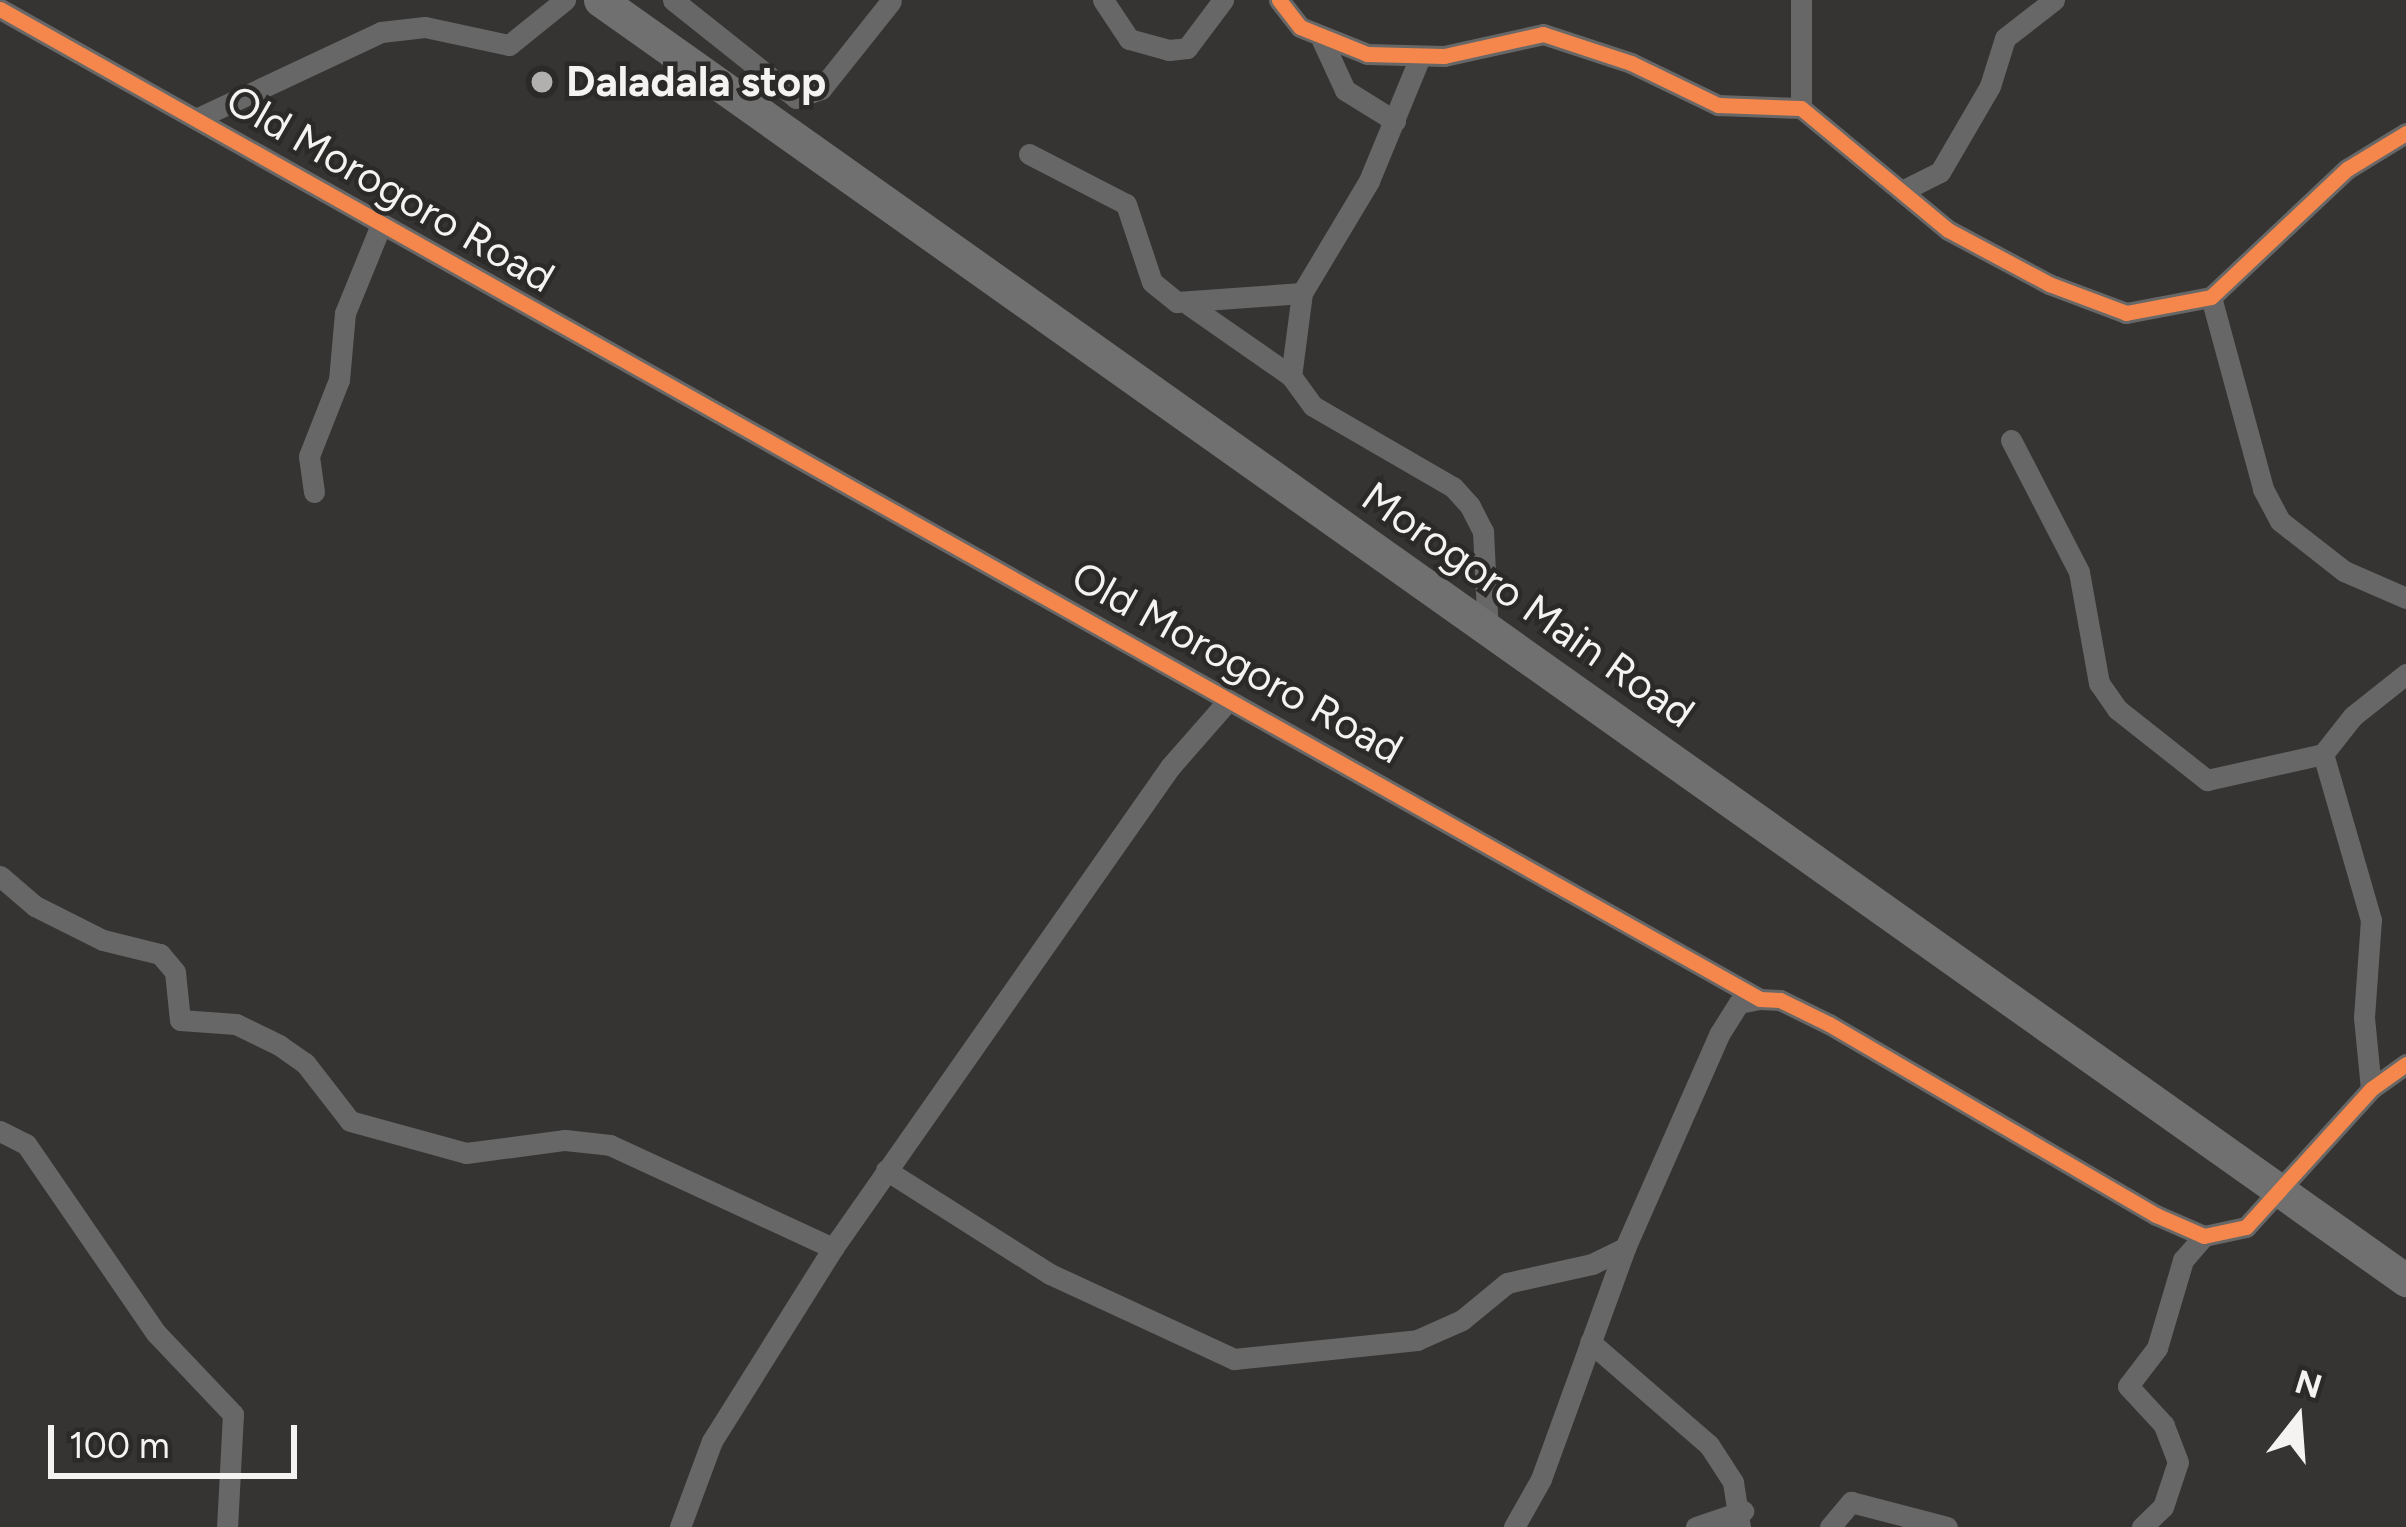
<!DOCTYPE html>
<style>
body{margin:0}
#map{position:relative;width:2406px;height:1527px;overflow:hidden;background:#353433;font-family:Figtree,sans-serif}
div>[style]{position:absolute}
.minor>*{height:21px;margin:-10.5px;padding:0 10.5px;transform-origin:10.5px;border-radius:10.5px;background:#676767}
.trunk>*{height:33px;margin:-16.5px;padding:0 16.5px;transform-origin:16.5px;border-radius:16.5px;background:#707070}
.cycleway>*{height:15px;margin:-7.5px;padding:0 7.5px;transform-origin:7.5px;border-radius:7.5px;background:#f5874c}
.dots>*{width:33px;height:33px;translate:-50% -50%;box-sizing:border-box;border:6px solid #2c2a28;border-radius:50%}
span{translate:-50% -50%;white-space:nowrap;text-align:center;line-height:1.15;-webkit-text-stroke:9px #2c2a28;paint-order:stroke}
.poi-label{font-size:42px;color:#f4f3f2;font-weight:700}
.left{translate:0 -50%;text-align:left}
.street-label{font-size:42px;color:#f4f3f2}
.north{position:absolute;left:2238px;top:1359px;width:120px;height:120px;-webkit-text-stroke:9px #2c2a28;paint-order:stroke;rotate:17deg;font-size:33px;font-weight:700;line-height:48px;text-align:center;color:#f4f3f2}
.north::after{content:'';display:block;margin:auto;width:42px;height:54px;background:#f4f3f2;clip-path:polygon(50% 0,100% 100%,50% 72%,0 100%)}
.scale{position:absolute;left:48px;top:1425px;width:249px;height:54px;box-sizing:border-box;border:6px solid #f4f3f2;border-top:0;padding-left:15px;font-size:36px;line-height:42px;white-space:nowrap;color:#f4f3f2;-webkit-text-stroke:9px #2c2a28;paint-order:stroke}
</style>
<div id="map">
<div class="minor">
<i style="left:673px;top:0;width:157px;rotate:38.5deg"></i>
<i style="left:796px;top:98px;width:27px;rotate:-20deg"></i>
<i style="left:821px;top:89px;width:112px;rotate:-51.5deg"></i>
<i style="left:1103px;top:0;width:47px;rotate:56.3deg"></i>
<i style="left:1129px;top:39px;width:41px;rotate:15.4deg"></i>
<i style="left:1169px;top:50px;width:18px;rotate:-6deg"></i>
<i style="left:1187px;top:48px;width:60px;rotate:-53.1deg"></i>
<i style="left:1279px;top:0;width:34px;rotate:52deg"></i>
<i style="left:1300px;top:27px;width:72px;rotate:21.9deg"></i>
<i style="left:1367px;top:54px;width:77px;rotate:1.5deg"></i>
<i style="left:1444px;top:56px;width:101px;rotate:-12.5deg"></i>
<i style="left:1543px;top:34px;width:93px;rotate:18.2deg"></i>
<i style="left:1631px;top:63px;width:97px;rotate:25.8deg"></i>
<i style="left:1718px;top:105px;width:83px;rotate:2.1deg"></i>
<i style="left:1801px;top:108px;width:191px;rotate:39.7deg"></i>
<i style="left:1948px;top:230px;width:115px;rotate:28.1deg"></i>
<i style="left:2049px;top:284px;width:82px;rotate:20.6deg"></i>
<i style="left:2126px;top:313px;width:86px;rotate:-10.7deg"></i>
<i style="left:2211px;top:297px;width:187px;rotate:-43.3deg"></i>
<i style="left:2347px;top:169px;width:69px;rotate:-31.4deg"></i>
<i style="left:1801px;top:0;width:108px;rotate:90deg"></i>
<i style="left:0;top:9px;width:2019px;rotate:29.36deg"></i>
<i style="left:1760px;top:999px;width:20px;rotate:3deg"></i>
<i style="left:1780px;top:1000px;width:55px;rotate:26.1deg"></i>
<i style="left:1829px;top:1024px;width:379px;rotate:30.3deg"></i>
<i style="left:2156px;top:1215px;width:52px;rotate:23.6deg"></i>
<i style="left:2204px;top:1236px;width:43px;rotate:-12.1deg"></i>
<i style="left:2246px;top:1227px;width:186px;rotate:-47.8deg"></i>
<i style="left:2371px;top:1089px;width:43px;rotate:-35.5deg"></i>
<i style="left:1322px;top:40px;width:55px;rotate:65.3deg"></i>
<i style="left:1345px;top:90px;width:59px;rotate:31.8deg"></i>
<i style="left:1420px;top:57px;width:134px;rotate:112.4deg"></i>
<i style="left:1369px;top:181px;width:131px;rotate:120.9deg"></i>
<i style="left:1302px;top:293px;width:84px;rotate:97.5deg"></i>
<i style="left:1291px;top:376px;width:37px;rotate:54deg"></i>
<i style="left:1313px;top:406px;width:162px;rotate:30.1deg"></i>
<i style="left:1453px;top:487px;width:25px;rotate:48deg"></i>
<i style="left:1470px;top:506px;width:28px;rotate:63deg"></i>
<i style="left:1483px;top:531px;width:101px;rotate:87.2deg"></i>
<i style="left:196px;top:119px;width:204px;rotate:-25.2deg"></i>
<i style="left:381px;top:32px;width:44px;rotate:-6.5deg"></i>
<i style="left:425px;top:27px;width:86px;rotate:12.1deg"></i>
<i style="left:509px;top:45px;width:72px;rotate:-38.8deg"></i>
<i style="left:1029px;top:154px;width:109px;rotate:27.3deg"></i>
<i style="left:1126px;top:204px;width:82px;rotate:71.6deg"></i>
<i style="left:1152px;top:282px;width:32px;rotate:39deg"></i>
<i style="left:1177px;top:302px;width:125px;rotate:-4.1deg"></i>
<i style="left:1902px;top:191px;width:42px;rotate:-26.6deg"></i>
<i style="left:1940px;top:172px;width:99px;rotate:-59.8deg"></i>
<i style="left:1990px;top:86px;width:50px;rotate:-72.6deg"></i>
<i style="left:2005px;top:38px;width:62px;rotate:-37.8deg"></i>
<i style="left:2211px;top:297px;width:199px;rotate:74.8deg"></i>
<i style="left:2263px;top:489px;width:36px;rotate:62deg"></i>
<i style="left:2280px;top:521px;width:81px;rotate:38deg"></i>
<i style="left:2344px;top:571px;width:68px;rotate:23.5deg"></i>
<i style="left:1189px;top:305px;width:124px;rotate:34.8deg"></i>
<i style="left:2011px;top:440px;width:148px;rotate:62.7deg"></i>
<i style="left:2079px;top:572px;width:113px;rotate:79.8deg"></i>
<i style="left:2099px;top:683px;width:32px;rotate:55deg"></i>
<i style="left:2117px;top:709px;width:115px;rotate:38.3deg"></i>
<i style="left:2207px;top:780px;width:119px;rotate:-12.6deg"></i>
<i style="left:314px;top:492px;width:36px;rotate:-98deg"></i>
<i style="left:309px;top:456px;width:82px;rotate:-68.5deg"></i>
<i style="left:339px;top:380px;width:67px;rotate:-84.9deg"></i>
<i style="left:345px;top:313px;width:95px;rotate:-67.8deg"></i>
<i style="left:0;top:876px;width:46px;rotate:40.6deg"></i>
<i style="left:35px;top:906px;width:76px;rotate:26.6deg"></i>
<i style="left:103px;top:940px;width:59px;rotate:13.8deg"></i>
<i style="left:160px;top:954px;width:23px;rotate:50deg"></i>
<i style="left:175px;top:972px;width:48px;rotate:84.1deg"></i>
<i style="left:180px;top:1020px;width:56px;rotate:4.1deg"></i>
<i style="left:236px;top:1024px;width:48px;rotate:26deg"></i>
<i style="left:279px;top:1045px;width:32px;rotate:35deg"></i>
<i style="left:305px;top:1063px;width:73px;rotate:52.2deg"></i>
<i style="left:350px;top:1121px;width:120px;rotate:15.4deg"></i>
<i style="left:466px;top:1153px;width:100px;rotate:-7.5deg"></i>
<i style="left:565px;top:1140px;width:45px;rotate:6.3deg"></i>
<i style="left:610px;top:1145px;width:246px;rotate:24.8deg"></i>
<i style="left:2371px;top:1089px;width:72px;rotate:-95.6deg"></i>
<i style="left:2364px;top:1017px;width:97px;rotate:-85.9deg"></i>
<i style="left:2371px;top:920px;width:173px;rotate:-106.1deg"></i>
<i style="left:2323px;top:754px;width:48px;rotate:-51.7deg"></i>
<i style="left:2353px;top:716px;width:68px;rotate:-38.4deg"></i>
<i style="left:0;top:1131px;width:29px;rotate:27deg"></i>
<i style="left:26px;top:1144px;width:229px;rotate:55.5deg"></i>
<i style="left:156px;top:1333px;width:112px;rotate:46.5deg"></i>
<i style="left:233px;top:1414px;width:113px;rotate:93deg"></i>
<i style="left:886px;top:1170px;width:194px;rotate:32.4deg"></i>
<i style="left:1050px;top:1274px;width:203px;rotate:24.8deg"></i>
<i style="left:1234px;top:1359px;width:184px;rotate:-5.9deg"></i>
<i style="left:1417px;top:1340px;width:49px;rotate:-24deg"></i>
<i style="left:1462px;top:1320px;width:58px;rotate:-39.4deg"></i>
<i style="left:1507px;top:1283px;width:87px;rotate:-12.6deg"></i>
<i style="left:1592px;top:1264px;width:37px;rotate:-26deg"></i>
<i style="left:1590px;top:1342px;width:157px;rotate:40.9deg"></i>
<i style="left:1709px;top:1445px;width:44px;rotate:57deg"></i>
<i style="left:1733px;top:1482px;width:46px;rotate:81.2deg"></i>
<i style="left:680px;top:1527px;width:92px;rotate:-69.6deg"></i>
<i style="left:712px;top:1441px;width:228px;rotate:-57.9deg"></i>
<i style="left:833px;top:1248px;width:587px;rotate:-54.98deg"></i>
<i style="left:1170px;top:767px;width:86px;rotate:-48.8deg"></i>
<i style="left:1514px;top:1527px;width:55px;rotate:-60.6deg"></i>
<i style="left:1541px;top:1479px;width:246px;rotate:-70deg"></i>
<i style="left:1625px;top:1248px;width:235px;rotate:-66.2deg"></i>
<i style="left:1720px;top:1033px;width:36px;rotate:-58deg"></i>
<i style="left:1739px;top:1003px;width:21px;rotate:-11deg"></i>
<i style="left:1696px;top:1527px;width:50px;rotate:-18.8deg"></i>
<i style="left:1830px;top:1527px;width:33px;rotate:-50deg"></i>
<i style="left:1851px;top:1502px;width:99px;rotate:14.6deg"></i>
<i style="left:2142px;top:1527px;width:29px;rotate:-44deg"></i>
<i style="left:2163px;top:1507px;width:47px;rotate:-71.6deg"></i>
<i style="left:2178px;top:1462px;width:40px;rotate:-111deg"></i>
<i style="left:2164px;top:1425px;width:53px;rotate:-132.7deg"></i>
<i style="left:2128px;top:1386px;width:48px;rotate:-52.7deg"></i>
<i style="left:2157px;top:1348px;width:92px;rotate:-73.5deg"></i>
<i style="left:2183px;top:1260px;width:32px;rotate:-49deg"></i>
</div>
<div class="trunk">
<i style="left:600px;top:0;width:2214px;rotate:35.33deg"></i>
</div>
<div class="cycleway">
<i style="left:1279px;top:0;width:34px;rotate:52deg"></i>
<i style="left:1300px;top:27px;width:72px;rotate:21.9deg"></i>
<i style="left:1367px;top:54px;width:77px;rotate:1.5deg"></i>
<i style="left:1444px;top:56px;width:101px;rotate:-12.5deg"></i>
<i style="left:1543px;top:34px;width:93px;rotate:18.2deg"></i>
<i style="left:1631px;top:63px;width:97px;rotate:25.8deg"></i>
<i style="left:1718px;top:105px;width:83px;rotate:2.1deg"></i>
<i style="left:1801px;top:108px;width:191px;rotate:39.7deg"></i>
<i style="left:1948px;top:230px;width:115px;rotate:28.1deg"></i>
<i style="left:2049px;top:284px;width:82px;rotate:20.6deg"></i>
<i style="left:2126px;top:313px;width:86px;rotate:-10.7deg"></i>
<i style="left:2211px;top:297px;width:187px;rotate:-43.3deg"></i>
<i style="left:2347px;top:169px;width:69px;rotate:-31.4deg"></i>
<i style="left:0;top:9px;width:2019px;rotate:29.36deg"></i>
<i style="left:1760px;top:999px;width:20px;rotate:3deg"></i>
<i style="left:1780px;top:1000px;width:55px;rotate:26.1deg"></i>
<i style="left:1829px;top:1024px;width:379px;rotate:30.3deg"></i>
<i style="left:2156px;top:1215px;width:52px;rotate:23.6deg"></i>
<i style="left:2204px;top:1236px;width:43px;rotate:-12.1deg"></i>
<i style="left:2246px;top:1227px;width:186px;rotate:-47.8deg"></i>
<i style="left:2371px;top:1089px;width:43px;rotate:-35.5deg"></i>
</div>
<div class="dots">
<i style="left:542px;top:82px;background:#b1b0af"></i>
</div>
<div class="poi-label">
<span class="left" style="left:566px;top:82px">Daladala stop</span>
</div>
<div class="street-label">
<span style="left:390px;top:189px;rotate:30deg">Old Morogoro Road</span>
<span style="left:1528px;top:605px;rotate:35deg">Morogoro Main Road</span>
<span style="left:1237px;top:663px;rotate:29deg">Old Morogoro Road</span>
</div>
<div class="north">N</div>
<div class="scale">100 m</div>
</div>
